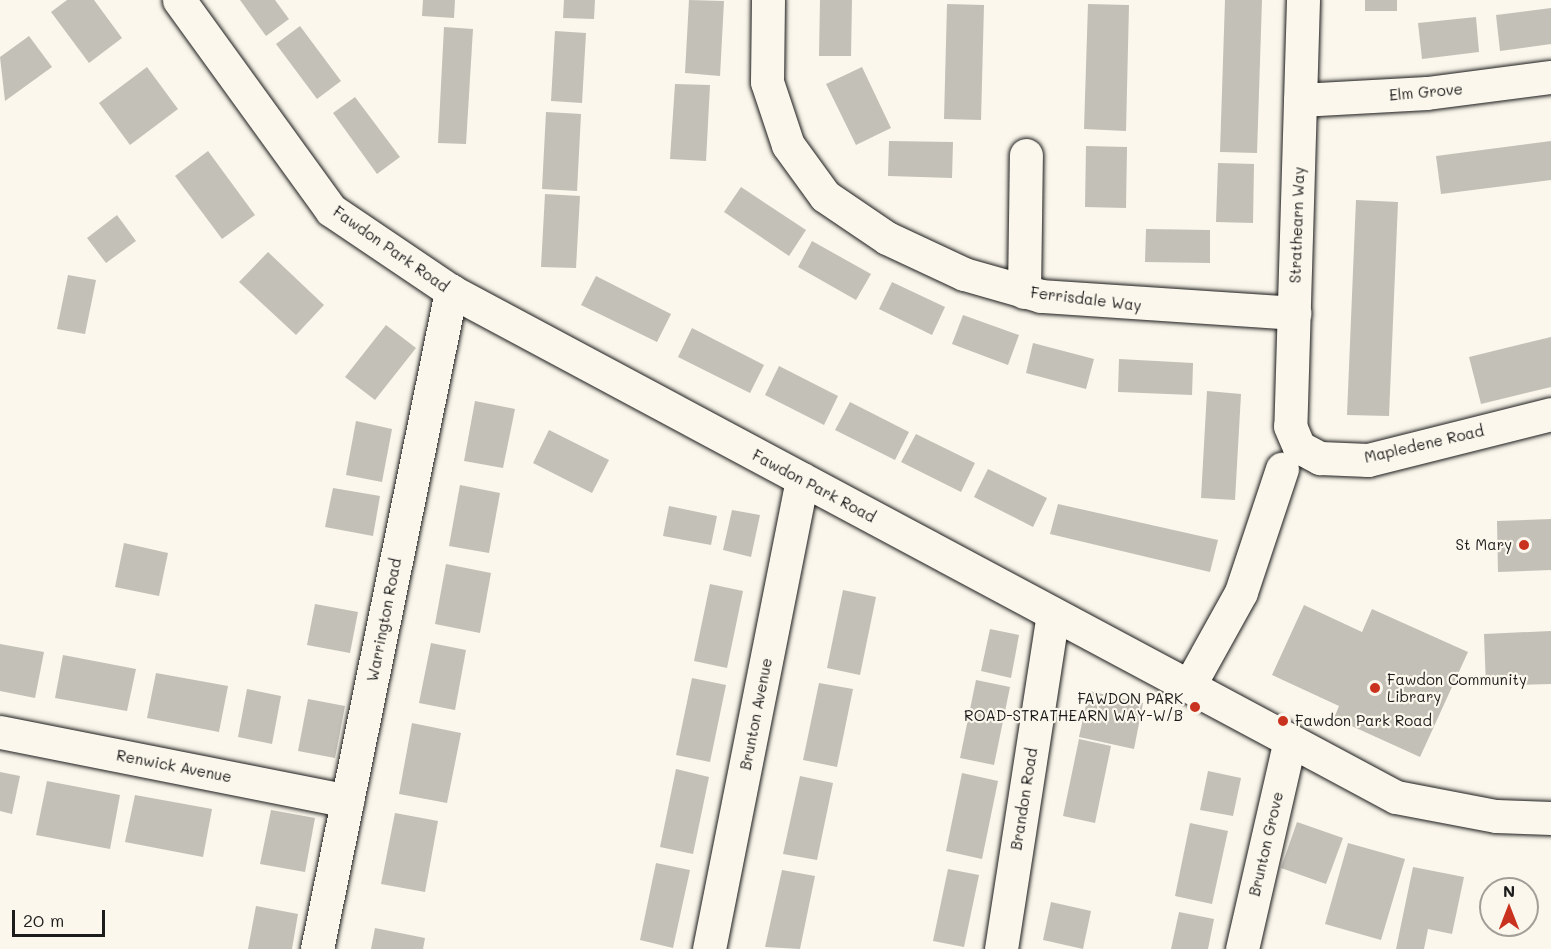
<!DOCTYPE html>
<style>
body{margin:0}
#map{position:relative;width:1551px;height:949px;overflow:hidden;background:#fbf7ec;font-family:Mali,sans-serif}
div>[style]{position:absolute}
.building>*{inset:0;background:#c3c0b8}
.roads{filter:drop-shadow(0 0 2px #1c1c1c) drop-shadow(0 0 2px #1c1c1c)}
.street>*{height:33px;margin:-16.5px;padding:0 16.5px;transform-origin:16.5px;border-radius:16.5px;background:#fbf7ec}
.dots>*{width:16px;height:16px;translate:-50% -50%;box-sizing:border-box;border:3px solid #fbf7ec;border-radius:50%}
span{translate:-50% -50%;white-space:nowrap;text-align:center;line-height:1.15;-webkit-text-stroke:4.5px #fbf7ec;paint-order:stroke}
.street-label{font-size:15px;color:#1c1c1c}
.poi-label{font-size:15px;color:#1c1c1c}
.right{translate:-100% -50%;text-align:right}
.left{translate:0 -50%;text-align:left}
.north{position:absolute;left:1479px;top:877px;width:60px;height:60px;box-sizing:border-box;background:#fbf7ec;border:2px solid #a29f99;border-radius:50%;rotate:0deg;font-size:16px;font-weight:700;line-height:24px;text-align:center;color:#1c1c1c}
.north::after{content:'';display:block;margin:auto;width:21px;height:27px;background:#c8321e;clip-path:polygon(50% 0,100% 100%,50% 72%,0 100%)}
.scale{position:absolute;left:12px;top:910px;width:93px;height:27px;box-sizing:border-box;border:3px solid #1c1c1c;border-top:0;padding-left:8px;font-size:18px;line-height:21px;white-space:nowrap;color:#1c1c1c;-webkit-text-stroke:4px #fbf7ec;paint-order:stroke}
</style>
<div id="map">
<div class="building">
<i style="clip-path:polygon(67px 0,94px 0,122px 38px,89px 63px,51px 12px)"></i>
<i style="clip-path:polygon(240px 0,275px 0,289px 19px,266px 36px)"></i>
<i style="clip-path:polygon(423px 0,455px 0,454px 18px,422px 16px)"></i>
<i style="clip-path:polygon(564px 0,595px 0,594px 19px,563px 18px)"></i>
<i style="clip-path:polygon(689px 0,724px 1px,720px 76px,685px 73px)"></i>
<i style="clip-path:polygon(820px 0,852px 0,851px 56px,819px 56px)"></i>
<i style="clip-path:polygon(1225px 0,1262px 0,1257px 153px,1220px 152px)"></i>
<i style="clip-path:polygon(1365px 0,1397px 0,1397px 11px,1365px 11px)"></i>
<i style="clip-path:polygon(947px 4px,984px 5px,981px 120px,944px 119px)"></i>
<i style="clip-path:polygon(1088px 4px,1129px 5px,1126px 131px,1084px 129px)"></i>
<i style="clip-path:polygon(1551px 8px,1551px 44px,1500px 51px,1496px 15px)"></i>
<i style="clip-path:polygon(1476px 17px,1479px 52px,1422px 59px,1418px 23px)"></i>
<i style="clip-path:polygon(300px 26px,341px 81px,317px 99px,276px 44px)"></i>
<i style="clip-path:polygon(444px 27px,473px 29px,466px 144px,438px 143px)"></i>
<i style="clip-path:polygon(555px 31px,586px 33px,582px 103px,551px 101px)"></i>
<i style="clip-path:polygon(29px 36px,52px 67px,5px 101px,0 57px)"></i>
<i style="clip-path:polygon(147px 67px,178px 109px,130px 145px,99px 103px)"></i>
<i style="clip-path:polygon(862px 67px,891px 128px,856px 145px,826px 84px)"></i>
<i style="clip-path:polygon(675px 84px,710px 85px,706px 161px,670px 159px)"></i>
<i style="clip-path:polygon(355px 97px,400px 157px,377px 174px,333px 113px)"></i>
<i style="clip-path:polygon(546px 112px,581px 114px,577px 191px,542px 189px)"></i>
<i style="clip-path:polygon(889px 141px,953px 142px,952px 178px,888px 176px)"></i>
<i style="clip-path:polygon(1551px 141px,1551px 180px,1441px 194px,1436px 156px)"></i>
<i style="clip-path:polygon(1086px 146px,1127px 147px,1126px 208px,1085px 207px)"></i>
<i style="clip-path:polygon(208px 151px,255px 215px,222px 239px,175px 176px)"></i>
<i style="clip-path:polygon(1218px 163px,1254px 164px,1253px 223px,1216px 222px)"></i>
<i style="clip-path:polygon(741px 187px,806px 230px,789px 256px,724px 212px)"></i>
<i style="clip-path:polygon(545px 194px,580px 196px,576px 268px,541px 267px)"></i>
<i style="clip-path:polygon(1356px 200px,1398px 202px,1389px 416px,1347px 415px)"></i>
<i style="clip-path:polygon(117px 215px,136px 241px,106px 263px,87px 238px)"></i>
<i style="clip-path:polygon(1146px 229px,1210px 230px,1210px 263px,1145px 262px)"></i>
<i style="clip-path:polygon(812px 241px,871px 274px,856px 300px,798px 267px)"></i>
<i style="clip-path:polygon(268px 252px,324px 305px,296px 335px,239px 282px)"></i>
<i style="clip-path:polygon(68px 275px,96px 280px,85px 334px,57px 329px)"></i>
<i style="clip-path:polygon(596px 276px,671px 314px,657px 342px,581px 305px)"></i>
<i style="clip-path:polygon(892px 282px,945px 307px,932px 335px,879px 309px)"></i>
<i style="clip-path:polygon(963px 315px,1019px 335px,1008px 365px,952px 344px)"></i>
<i style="clip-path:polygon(386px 325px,416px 348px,375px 400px,345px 377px)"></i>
<i style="clip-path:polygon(692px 328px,764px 365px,750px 393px,678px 357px)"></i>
<i style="clip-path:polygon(1551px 337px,1551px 387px,1481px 404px,1469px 357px)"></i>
<i style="clip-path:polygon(1033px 343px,1094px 359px,1086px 389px,1026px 373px)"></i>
<i style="clip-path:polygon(1119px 359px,1193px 363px,1192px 395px,1118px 392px)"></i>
<i style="clip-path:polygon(779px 366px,838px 396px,824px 425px,765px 395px)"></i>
<i style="clip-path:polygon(1207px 391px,1241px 394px,1235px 500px,1201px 498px)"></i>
<i style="clip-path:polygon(475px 401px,515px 409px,503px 468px,464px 461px)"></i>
<i style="clip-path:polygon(850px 402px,909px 432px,895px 460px,835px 430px)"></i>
<i style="clip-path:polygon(356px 421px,392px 429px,382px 482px,346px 475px)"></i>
<i style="clip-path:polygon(549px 430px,609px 460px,592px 493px,533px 463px)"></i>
<i style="clip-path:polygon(916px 434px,975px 463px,961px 492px,901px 462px)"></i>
<i style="clip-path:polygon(988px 469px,1047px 498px,1033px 527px,974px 497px)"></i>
<i style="clip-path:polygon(460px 485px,500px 493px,489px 553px,449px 546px)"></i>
<i style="clip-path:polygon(333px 488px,380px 496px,373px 536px,325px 527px)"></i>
<i style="clip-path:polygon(1058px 504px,1218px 540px,1210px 572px,1050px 534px)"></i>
<i style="clip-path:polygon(669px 506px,717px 516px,711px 545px,663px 536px)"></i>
<i style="clip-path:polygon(732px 510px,760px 515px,751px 557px,723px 550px)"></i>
<i style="clip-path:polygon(1551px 519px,1551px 570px,1498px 572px,1497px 521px)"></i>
<i style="clip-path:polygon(124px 543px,168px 553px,159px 596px,115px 587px)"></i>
<i style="clip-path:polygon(446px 564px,491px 573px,480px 633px,435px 624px)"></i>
<i style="clip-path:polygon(710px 584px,743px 591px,727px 668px,694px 661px)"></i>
<i style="clip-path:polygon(843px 590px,876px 597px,860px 675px,827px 668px)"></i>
<i style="clip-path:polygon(315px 604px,358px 612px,350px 653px,307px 645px)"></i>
<i style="clip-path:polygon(1304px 605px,1362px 632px,1372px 609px,1468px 652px,1420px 757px,1334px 718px,1339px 706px,1272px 675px)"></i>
<i style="clip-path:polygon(990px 629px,1019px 635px,1011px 678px,981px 671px)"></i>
<i style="clip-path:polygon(1551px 631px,1551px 684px,1486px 686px,1484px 634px)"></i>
<i style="clip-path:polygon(431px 643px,466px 650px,455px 710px,419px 703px)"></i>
<i style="clip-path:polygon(0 644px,44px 652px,35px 698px,0 691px)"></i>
<i style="clip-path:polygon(63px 655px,136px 669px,127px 711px,55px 698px)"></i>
<i style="clip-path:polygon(156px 673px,228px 686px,219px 732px,147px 718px)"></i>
<i style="clip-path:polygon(692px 678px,726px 685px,710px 762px,676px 755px)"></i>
<i style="clip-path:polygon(976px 680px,1010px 687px,994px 765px,960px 758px)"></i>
<i style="clip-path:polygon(819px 683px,853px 689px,837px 767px,803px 760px)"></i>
<i style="clip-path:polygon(247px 689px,281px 696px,272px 744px,238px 737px)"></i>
<i style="clip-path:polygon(1089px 691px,1143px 703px,1134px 749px,1079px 737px)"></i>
<i style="clip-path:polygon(308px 699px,345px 706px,335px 758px,298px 751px)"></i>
<i style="clip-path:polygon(412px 723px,461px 733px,447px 803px,399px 794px)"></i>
<i style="clip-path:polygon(1079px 739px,1111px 746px,1095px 823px,1063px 816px)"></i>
<i style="clip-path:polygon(676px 769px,709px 777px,693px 854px,660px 847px)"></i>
<i style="clip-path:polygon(1208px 771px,1241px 778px,1233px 816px,1200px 810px)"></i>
<i style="clip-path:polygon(0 772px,20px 776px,12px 814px,0 811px)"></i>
<i style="clip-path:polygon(962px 773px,998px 781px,982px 859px,946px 851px)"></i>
<i style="clip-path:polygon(800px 776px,833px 783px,817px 860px,783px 854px)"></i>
<i style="clip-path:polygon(47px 781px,120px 795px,110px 849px,36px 835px)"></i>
<i style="clip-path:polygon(135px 795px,212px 809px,203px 857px,125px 842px)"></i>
<i style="clip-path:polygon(271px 810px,315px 818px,305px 872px,260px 864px)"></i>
<i style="clip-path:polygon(395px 813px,438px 821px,425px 892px,381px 884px)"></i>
<i style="clip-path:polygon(1297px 822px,1343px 838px,1326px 884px,1281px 868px)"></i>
<i style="clip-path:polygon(1190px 823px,1228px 831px,1212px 904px,1175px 896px)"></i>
<i style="clip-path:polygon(1348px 843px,1405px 859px,1381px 940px,1325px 924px)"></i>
<i style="clip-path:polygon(656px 863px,690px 870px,673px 948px,640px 940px)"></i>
<i style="clip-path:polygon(1413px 867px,1464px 877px,1452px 934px,1428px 929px,1424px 949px,1396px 949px)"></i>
<i style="clip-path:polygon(948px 869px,979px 875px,964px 947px,933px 941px)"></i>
<i style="clip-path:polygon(782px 870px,815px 876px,800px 949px,765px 947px)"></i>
<i style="clip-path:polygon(1051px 902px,1091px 911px,1083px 949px,1043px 940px)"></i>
<i style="clip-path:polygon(256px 906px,298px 914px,292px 949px,248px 949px)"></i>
<i style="clip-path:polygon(1179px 912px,1214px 919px,1208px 949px,1171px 949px)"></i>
<i style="clip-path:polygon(375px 928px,425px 938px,423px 949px,371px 949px)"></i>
</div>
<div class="roads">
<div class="street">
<i style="left:179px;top:0;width:259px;rotate:54.1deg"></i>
<i style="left:331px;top:210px;width:145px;rotate:34deg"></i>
<i style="left:451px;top:291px;width:1072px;rotate:28.17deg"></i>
<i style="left:1396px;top:797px;width:102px;rotate:10.8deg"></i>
<i style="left:1496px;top:816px;width:55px;rotate:2.1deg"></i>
<i style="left:768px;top:0;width:82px;rotate:90.7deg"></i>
<i style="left:767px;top:82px;width:66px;rotate:71.6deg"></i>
<i style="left:788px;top:145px;width:63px;rotate:54deg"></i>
<i style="left:825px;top:196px;width:75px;rotate:34.1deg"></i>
<i style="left:887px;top:238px;width:85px;rotate:25.1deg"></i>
<i style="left:964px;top:274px;width:80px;rotate:15.9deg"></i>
<i style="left:1041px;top:296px;width:254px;rotate:3.8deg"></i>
<i style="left:1303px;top:0;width:426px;rotate:91.7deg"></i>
<i style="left:1290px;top:426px;width:23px;rotate:67deg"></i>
<i style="left:1299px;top:447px;width:24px;rotate:28deg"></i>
<i style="left:1320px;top:458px;width:48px;rotate:2.4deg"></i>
<i style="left:1368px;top:460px;width:189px;rotate:-14.1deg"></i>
<i style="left:1300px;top:100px;width:127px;rotate:-3.2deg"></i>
<i style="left:1427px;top:93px;width:125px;rotate:-7.4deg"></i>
<i style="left:1024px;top:292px;width:137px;rotate:-89.2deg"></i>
<i style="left:1189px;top:686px;width:107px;rotate:-61deg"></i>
<i style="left:1241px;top:592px;width:130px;rotate:-71.6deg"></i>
<i style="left:0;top:732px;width:354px;rotate:11.2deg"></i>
<i style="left:317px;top:949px;width:672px;rotate:-78.49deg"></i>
<i style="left:709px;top:949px;width:479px;rotate:-78.8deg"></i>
<i style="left:1001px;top:949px;width:339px;rotate:-81.2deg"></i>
<i style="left:1242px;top:949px;width:214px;rotate:-77.1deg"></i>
</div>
</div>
<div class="dots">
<i style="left:1524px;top:545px;background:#c8321e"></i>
<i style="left:1375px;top:688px;background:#c8321e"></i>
<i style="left:1195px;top:707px;background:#c8321e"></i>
<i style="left:1283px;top:721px;background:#c8321e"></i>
</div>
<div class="street-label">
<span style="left:1426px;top:92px;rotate:-5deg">Elm Grove</span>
<span style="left:1297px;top:225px;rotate:-88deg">Strathearn Way</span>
<span style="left:391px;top:249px;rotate:35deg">Fawdon Park Road</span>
<span style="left:1086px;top:299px;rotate:7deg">Ferrisdale Way</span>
<span style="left:1424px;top:444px;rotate:-13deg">Mapledene Road</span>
<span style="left:814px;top:486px;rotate:28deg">Fawdon Park Road</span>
<span style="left:384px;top:620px;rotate:-79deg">Warrington Road</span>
<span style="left:756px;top:714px;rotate:-79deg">Brunton Avenue</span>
<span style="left:174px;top:766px;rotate:11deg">Renwick Avenue</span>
<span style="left:1024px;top:799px;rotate:-81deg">Brandon Road</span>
<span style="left:1266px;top:844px;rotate:-77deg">Brunton Grove</span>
</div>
<div class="poi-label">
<span class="right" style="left:1512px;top:545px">St Mary</span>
<span class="left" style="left:1387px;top:688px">Fawdon Community<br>Library</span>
<span class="right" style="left:1183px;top:707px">FAWDON PARK<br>ROAD-STRATHEARN WAY-W/B</span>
<span class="left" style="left:1295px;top:721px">Fawdon Park Road</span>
</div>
<div class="north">N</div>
<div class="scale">20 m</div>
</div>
